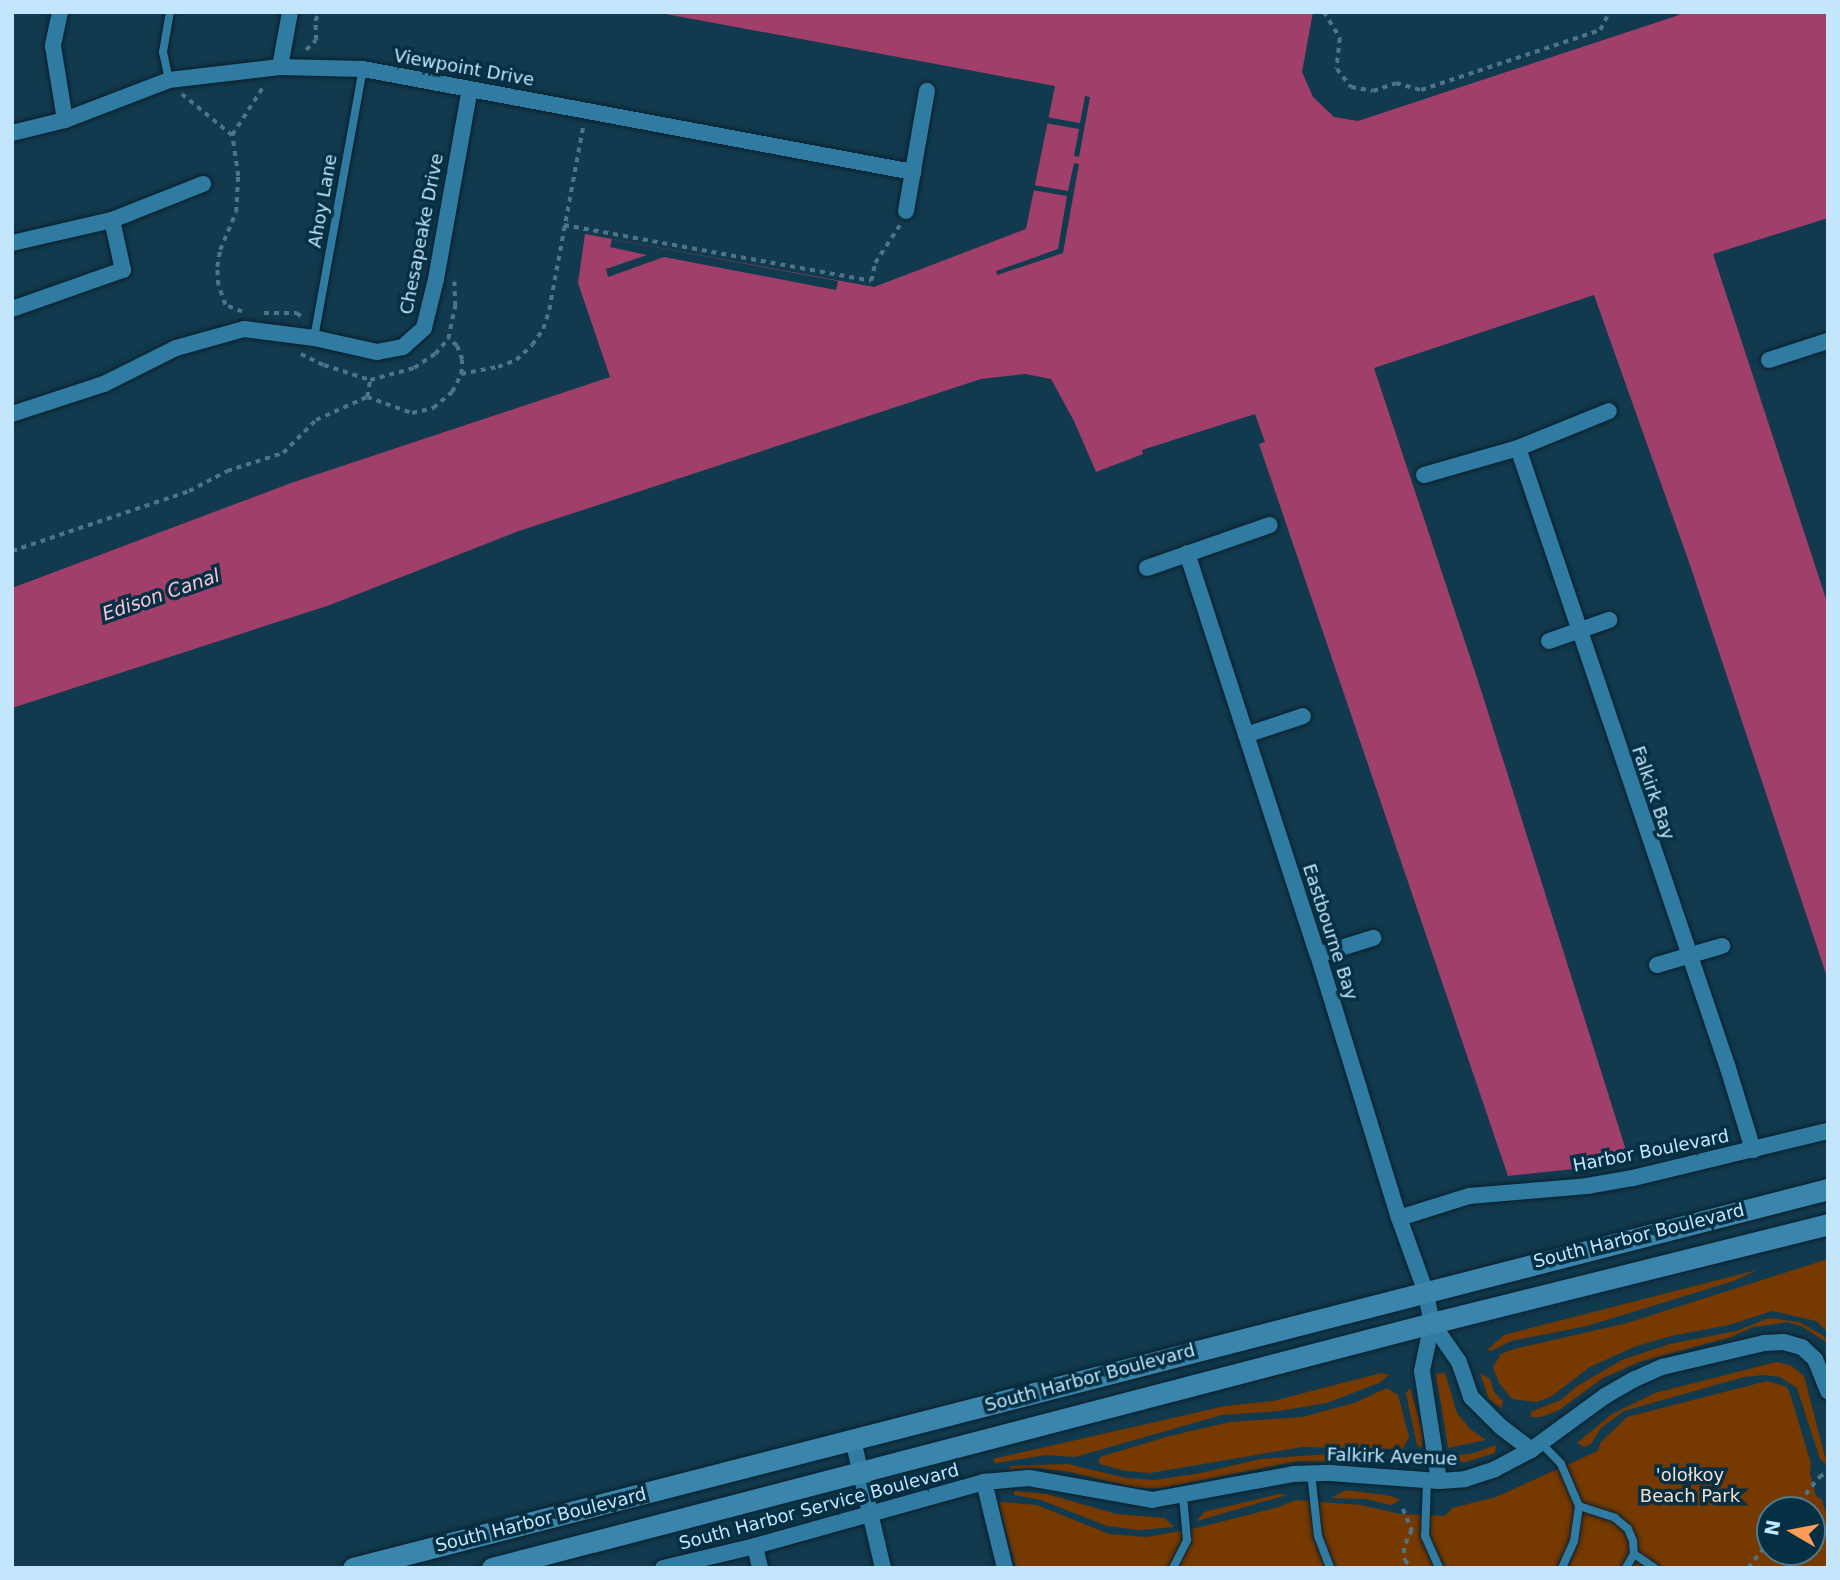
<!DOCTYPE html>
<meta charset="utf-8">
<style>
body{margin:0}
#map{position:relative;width:1840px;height:1580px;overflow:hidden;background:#123a4e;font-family:"DejaVu Sans",sans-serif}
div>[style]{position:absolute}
.green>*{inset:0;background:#763900}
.water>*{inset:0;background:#a03f6a}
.pier>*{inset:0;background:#123a4e}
.path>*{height:3.5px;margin-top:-1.75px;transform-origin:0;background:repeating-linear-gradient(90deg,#4e7489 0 5px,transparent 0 10px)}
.roads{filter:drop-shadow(0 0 2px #081f2c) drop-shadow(0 0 2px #081f2c)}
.lane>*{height:8px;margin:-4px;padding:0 4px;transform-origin:4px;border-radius:4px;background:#307ba2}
.street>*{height:16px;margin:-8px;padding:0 8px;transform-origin:8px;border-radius:8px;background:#307ba2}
.secondary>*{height:21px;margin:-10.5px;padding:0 10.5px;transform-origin:10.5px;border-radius:10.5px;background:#3a85ac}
span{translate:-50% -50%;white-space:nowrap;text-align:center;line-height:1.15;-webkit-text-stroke:7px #052f43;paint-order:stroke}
.street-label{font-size:18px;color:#c3e6fc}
.park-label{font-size:18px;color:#f7dfd0}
.water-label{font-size:19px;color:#f9c3d7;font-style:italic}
.frame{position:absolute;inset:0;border:14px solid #c3e6fc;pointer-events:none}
.north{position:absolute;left:1756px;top:1496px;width:70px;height:70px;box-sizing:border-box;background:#052f43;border:2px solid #51788d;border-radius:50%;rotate:280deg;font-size:19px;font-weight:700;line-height:28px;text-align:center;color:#c3e6fc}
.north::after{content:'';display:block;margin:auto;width:24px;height:32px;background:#fd9c55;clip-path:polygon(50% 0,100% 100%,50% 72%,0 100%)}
</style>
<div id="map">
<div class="green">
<i style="clip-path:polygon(1828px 1259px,1828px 1332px,1816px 1321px,1772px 1311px,1729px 1325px,1671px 1336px,1634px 1347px,1590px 1367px,1552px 1396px,1537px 1402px,1512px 1399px,1499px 1383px,1493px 1367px,1501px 1354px,1514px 1349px,1627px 1323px)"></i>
<i style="clip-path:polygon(1757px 1270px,1734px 1281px,1587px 1326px,1511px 1341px,1491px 1351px,1487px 1350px,1504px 1335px)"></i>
<i style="clip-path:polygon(1769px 1318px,1799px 1322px,1824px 1336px,1828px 1343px,1803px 1327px,1788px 1322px,1753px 1327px,1731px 1337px,1639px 1362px,1603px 1378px,1559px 1410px,1541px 1417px,1530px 1417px,1532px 1411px,1561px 1400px,1577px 1386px,1622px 1360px,1670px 1344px,1736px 1331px)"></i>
<i style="clip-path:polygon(1776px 1362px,1790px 1365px,1804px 1376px,1827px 1465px,1820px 1459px,1797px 1388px,1780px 1377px,1764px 1375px,1744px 1377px,1624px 1411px,1601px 1428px,1591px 1444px,1584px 1447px,1577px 1443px,1612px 1414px,1655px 1393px)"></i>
<i style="clip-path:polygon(1381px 1373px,1389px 1375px,1379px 1383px,1327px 1403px,1279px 1411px,1222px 1415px,1075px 1457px,1046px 1455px,995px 1463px,993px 1459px,1225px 1406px,1273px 1401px)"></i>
<i style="clip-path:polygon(1445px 1373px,1457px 1413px,1470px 1429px,1486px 1440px,1448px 1448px,1436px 1374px)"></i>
<i style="clip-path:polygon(1480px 1373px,1490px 1379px,1494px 1392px,1503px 1401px,1501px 1408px,1489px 1399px)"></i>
<i style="clip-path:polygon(evenodd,1767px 1381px,1787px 1387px,1791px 1397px,1811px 1464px,1810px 1473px,1816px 1496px,1822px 1500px,1828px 1521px,1828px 1568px,1016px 1568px,999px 1505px,1001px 1502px,1037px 1505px,1109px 1534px,1147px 1537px,1197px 1528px,1279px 1507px,1296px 1500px,1361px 1505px,1400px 1514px,1445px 1516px,1452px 1508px,1496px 1497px,1598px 1451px,1600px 1443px,1627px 1417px,1767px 1381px,1770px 1510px,1812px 1510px,1812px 1552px,1770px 1552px,1770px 1510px)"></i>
<i style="clip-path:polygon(1387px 1388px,1398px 1395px,1409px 1437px,1402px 1450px,1302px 1447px,1150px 1473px,1125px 1471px,1100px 1464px,1099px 1461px,1100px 1457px,1166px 1437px,1230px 1422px,1302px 1417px,1354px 1403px)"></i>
<i style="clip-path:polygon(1410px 1388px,1423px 1434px,1422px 1448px,1417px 1445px,1406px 1393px)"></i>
<i style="clip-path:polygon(1496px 1445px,1495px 1453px,1465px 1462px,1454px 1461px,1451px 1456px,1474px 1453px)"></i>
<i style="clip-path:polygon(1344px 1453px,1405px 1464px,1298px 1461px,1162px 1488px,1137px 1488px,1070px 1472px,1037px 1468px,1008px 1470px,1011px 1466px,1068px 1464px,1126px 1478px,1155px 1480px,1201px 1473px,1260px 1459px)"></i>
<i style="clip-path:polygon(1346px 1490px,1391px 1496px,1400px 1500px,1391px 1505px,1366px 1499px,1331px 1498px)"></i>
<i style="clip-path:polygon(1014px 1491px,1047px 1494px,1116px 1514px,1164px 1518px,1174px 1527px,1140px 1530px,1107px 1526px,1041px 1500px,1014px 1495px)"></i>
<i style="clip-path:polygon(1279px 1494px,1287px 1495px,1197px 1521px,1204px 1512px)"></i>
</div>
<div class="water">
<i style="clip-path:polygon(655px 12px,1313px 12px,1302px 72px,1313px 97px,1334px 117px,1358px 121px,1679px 15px,1678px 12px,1828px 12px,1828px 218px,1713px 254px,1828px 605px,1828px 980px,1690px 565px,1594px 295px,1374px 368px,1482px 693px,1630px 1163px,1508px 1176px,1259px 444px,1265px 442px,1255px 414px,1142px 450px,1143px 454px,1096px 472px,1074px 421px,1051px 379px,1025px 374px,981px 379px,519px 531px,330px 605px,12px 708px,12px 588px,291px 483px,610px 377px,578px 283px,585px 234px,874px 287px,1026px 229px,1055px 86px)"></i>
</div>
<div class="pier">
<i style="clip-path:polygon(1085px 96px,1090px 97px,1079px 157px,1074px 156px,1079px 129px,1045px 123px,1046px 117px,1080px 123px)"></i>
<i style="clip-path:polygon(1074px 163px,1079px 164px,1063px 253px,997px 275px,996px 271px,1058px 249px,1067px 196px,1032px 190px,1033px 185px,1068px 191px)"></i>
<i style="clip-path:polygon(612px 239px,838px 281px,836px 290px,664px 257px,608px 277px,606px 269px,647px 255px,610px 247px)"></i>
</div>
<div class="path">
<i style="left:1324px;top:12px;width:31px;rotate:58deg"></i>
<i style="left:1340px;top:38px;width:31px;rotate:96deg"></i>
<i style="left:1337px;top:69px;width:23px;rotate:52deg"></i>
<i style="left:1351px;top:87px;width:22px;rotate:10deg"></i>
<i style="left:1373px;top:91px;width:24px;rotate:-19deg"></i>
<i style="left:1396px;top:83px;width:26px;rotate:16deg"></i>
<i style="left:1421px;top:90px;width:189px;rotate:-18.5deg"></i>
<i style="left:1600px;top:30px;width:20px;rotate:-63deg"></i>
<i style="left:306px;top:50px;width:14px;rotate:-45deg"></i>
<i style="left:316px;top:40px;width:19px;rotate:-93deg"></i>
<i style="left:315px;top:21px;width:10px;rotate:-66deg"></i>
<i style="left:182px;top:94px;width:65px;rotate:39.4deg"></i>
<i style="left:564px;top:225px;width:312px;rotate:10.3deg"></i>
<i style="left:871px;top:281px;width:18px;rotate:-77deg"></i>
<i style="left:875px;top:263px;width:45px;rotate:-56.7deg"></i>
<i style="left:242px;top:312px;width:18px;rotate:-158deg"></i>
<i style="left:225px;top:305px;width:21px;rotate:-109deg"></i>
<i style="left:218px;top:285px;width:18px;rotate:-93deg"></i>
<i style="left:217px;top:267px;width:17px;rotate:-80deg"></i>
<i style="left:220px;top:250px;width:41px;rotate:-67.2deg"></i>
<i style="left:236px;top:212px;width:36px;rotate:-87deg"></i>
<i style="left:238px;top:176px;width:41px;rotate:-98.3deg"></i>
<i style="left:232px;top:135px;width:57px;rotate:-57.1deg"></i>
<i style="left:264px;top:313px;width:33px"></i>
<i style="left:297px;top:313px;width:8px;rotate:40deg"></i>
<i style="left:301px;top:354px;width:25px;rotate:26deg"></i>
<i style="left:324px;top:365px;width:48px;rotate:18.1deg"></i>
<i style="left:370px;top:380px;width:46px;rotate:-15.3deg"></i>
<i style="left:414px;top:368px;width:25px;rotate:-34deg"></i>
<i style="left:435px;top:354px;width:20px;rotate:-49deg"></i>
<i style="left:448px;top:339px;width:34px;rotate:-78deg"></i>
<i style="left:455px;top:306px;width:24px;rotate:-92deg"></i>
<i style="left:461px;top:374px;width:38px;rotate:-11deg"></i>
<i style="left:498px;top:367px;width:19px;rotate:-21deg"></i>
<i style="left:516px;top:360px;width:22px;rotate:-43deg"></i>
<i style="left:532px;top:345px;width:19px;rotate:-55deg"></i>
<i style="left:543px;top:329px;width:20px;rotate:-72deg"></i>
<i style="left:549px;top:310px;width:187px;rotate:-79.5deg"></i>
<i style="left:367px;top:397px;width:17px;rotate:-80deg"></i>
<i style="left:12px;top:551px;width:187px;rotate:-18.7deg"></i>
<i style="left:189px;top:491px;width:43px;rotate:-27.8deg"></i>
<i style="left:227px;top:471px;width:59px;rotate:-17.8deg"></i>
<i style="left:283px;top:453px;width:47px;rotate:-45deg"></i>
<i style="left:316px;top:420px;width:56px;rotate:-24.3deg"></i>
<i style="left:367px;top:397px;width:48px;rotate:19.6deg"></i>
<i style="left:412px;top:413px;width:22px;rotate:-13deg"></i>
<i style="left:433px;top:408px;width:25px;rotate:-40deg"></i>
<i style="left:452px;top:392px;width:20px;rotate:-63deg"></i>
<i style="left:461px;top:374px;width:14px;rotate:-86deg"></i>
<i style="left:462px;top:360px;width:15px;rotate:-110deg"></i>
<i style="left:457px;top:346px;width:11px;rotate:-142deg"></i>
<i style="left:1403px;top:1509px;width:23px;rotate:67deg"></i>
<i style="left:1412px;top:1530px;width:20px;rotate:114deg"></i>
<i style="left:1404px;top:1548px;width:12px;rotate:85deg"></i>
<i style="left:1405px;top:1560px;width:10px;rotate:53deg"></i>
<i style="left:1793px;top:1510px;width:42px;rotate:-51.8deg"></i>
<i style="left:1819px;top:1477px;width:10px;rotate:-29deg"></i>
<i style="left:1748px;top:1568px;width:36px;rotate:-52deg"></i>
</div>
<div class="roads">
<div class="lane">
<i style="left:169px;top:80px;width:29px;rotate:-102deg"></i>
<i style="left:163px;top:52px;width:41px;rotate:-80.1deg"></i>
<i style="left:314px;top:338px;width:273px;rotate:-79.7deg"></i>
<i style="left:1541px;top:1443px;width:29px;rotate:46deg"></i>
<i style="left:1561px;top:1464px;width:46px;rotate:66.8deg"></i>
<i style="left:1579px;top:1506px;width:35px;rotate:98deg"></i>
<i style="left:1574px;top:1541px;width:30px;rotate:114deg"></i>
<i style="left:1311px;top:1473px;width:63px;rotate:83.7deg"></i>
<i style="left:1318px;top:1536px;width:34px;rotate:69deg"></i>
<i style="left:1427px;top:1480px;width:56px;rotate:92deg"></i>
<i style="left:1425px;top:1536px;width:35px;rotate:66deg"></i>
<i style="left:1579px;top:1506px;width:38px;rotate:18deg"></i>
<i style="left:1615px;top:1518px;width:17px;rotate:40deg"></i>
<i style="left:1628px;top:1529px;width:13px;rotate:67deg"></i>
<i style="left:1633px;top:1541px;width:13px;rotate:86deg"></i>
<i style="left:1634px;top:1554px;width:16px;rotate:120deg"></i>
<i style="left:1634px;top:1554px;width:25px;rotate:34deg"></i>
<i style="left:1173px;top:1568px;width:31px;rotate:-63deg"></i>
<i style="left:1187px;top:1540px;width:44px;rotate:-95.2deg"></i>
</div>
<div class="street">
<i style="left:60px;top:12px;width:35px;rotate:102deg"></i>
<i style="left:53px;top:46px;width:75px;rotate:80.8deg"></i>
<i style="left:280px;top:67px;width:56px;rotate:-79.7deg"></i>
<i style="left:12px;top:133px;width:55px;rotate:-13.8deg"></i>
<i style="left:65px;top:120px;width:111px;rotate:-21deg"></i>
<i style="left:169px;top:80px;width:112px;rotate:-6.7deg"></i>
<i style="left:280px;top:67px;width:83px;rotate:1.4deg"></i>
<i style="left:363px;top:69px;width:560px;rotate:10.61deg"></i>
<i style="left:906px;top:211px;width:122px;rotate:-80.1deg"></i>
<i style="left:12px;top:243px;width:103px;rotate:-13deg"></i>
<i style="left:112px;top:220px;width:98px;rotate:-21.6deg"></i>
<i style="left:12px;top:309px;width:118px;rotate:-19.4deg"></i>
<i style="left:123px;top:270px;width:51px;rotate:-102.4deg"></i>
<i style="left:1769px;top:360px;width:62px;rotate:-17.9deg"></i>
<i style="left:12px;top:414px;width:97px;rotate:-18.1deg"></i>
<i style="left:104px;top:384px;width:80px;rotate:-26.6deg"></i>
<i style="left:176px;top:348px;width:71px;rotate:-15.6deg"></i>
<i style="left:244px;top:329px;width:71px;rotate:7.3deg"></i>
<i style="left:314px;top:338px;width:65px;rotate:12.5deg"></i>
<i style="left:377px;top:352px;width:26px;rotate:-11deg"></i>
<i style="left:403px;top:347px;width:28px;rotate:-42deg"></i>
<i style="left:424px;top:328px;width:50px;rotate:-76.2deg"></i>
<i style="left:436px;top:279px;width:193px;rotate:-79.9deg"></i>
<i style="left:1518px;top:448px;width:655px;rotate:71.29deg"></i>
<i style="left:1728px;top:1068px;width:86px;rotate:73deg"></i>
<i style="left:1424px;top:475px;width:98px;rotate:-16deg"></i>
<i style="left:1518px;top:448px;width:98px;rotate:-22.1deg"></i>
<i style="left:1187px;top:553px;width:423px;rotate:72deg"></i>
<i style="left:1318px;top:955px;width:275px;rotate:72.9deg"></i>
<i style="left:1399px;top:1218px;width:77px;rotate:70.1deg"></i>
<i style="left:1425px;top:1290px;width:34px;rotate:78deg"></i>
<i style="left:1432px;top:1323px;width:47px;rotate:55.3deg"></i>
<i style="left:1459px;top:1362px;width:37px;rotate:71deg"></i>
<i style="left:1471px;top:1397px;width:42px;rotate:45deg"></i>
<i style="left:1501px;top:1427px;width:38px;rotate:37deg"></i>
<i style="left:1147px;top:568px;width:130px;rotate:-19.3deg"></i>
<i style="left:1549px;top:641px;width:64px;rotate:-19.3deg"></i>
<i style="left:1246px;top:735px;width:60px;rotate:-18.4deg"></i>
<i style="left:1318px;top:955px;width:58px;rotate:-17.2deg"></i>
<i style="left:1657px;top:965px;width:68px;rotate:-16.3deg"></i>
<i style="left:1399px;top:1218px;width:73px;rotate:-17.4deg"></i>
<i style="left:1469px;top:1196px;width:118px;rotate:-4.8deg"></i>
<i style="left:1587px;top:1186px;width:47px;rotate:-9.9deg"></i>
<i style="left:1633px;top:1178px;width:201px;rotate:-13.6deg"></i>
<i style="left:1432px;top:1323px;width:49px;rotate:101.8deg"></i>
<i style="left:1422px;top:1371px;width:111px;rotate:81.2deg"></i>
<i style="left:853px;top:1440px;width:131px;rotate:76.8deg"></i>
<i style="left:984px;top:1482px;width:89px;rotate:76.3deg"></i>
<i style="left:755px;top:1546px;width:23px;rotate:77deg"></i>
<i style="left:663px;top:1568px;width:95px;rotate:-13.4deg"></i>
<i style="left:755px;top:1546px;width:238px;rotate:-15.6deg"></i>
<i style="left:984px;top:1482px;width:45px;rotate:-5.1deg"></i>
<i style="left:1029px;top:1478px;width:125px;rotate:10.1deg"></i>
<i style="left:1152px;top:1500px;width:144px;rotate:-10.4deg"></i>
<i style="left:1294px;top:1474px;width:36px;rotate:-2deg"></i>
<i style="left:1330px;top:1473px;width:109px;rotate:4.2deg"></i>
<i style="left:1439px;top:1481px;width:26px;rotate:-4deg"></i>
<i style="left:1465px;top:1479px;width:32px;rotate:-18deg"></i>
<i style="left:1495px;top:1469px;width:41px;rotate:-27.8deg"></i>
<i style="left:1531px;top:1450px;width:92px;rotate:-36.1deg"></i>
<i style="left:1605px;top:1396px;width:34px;rotate:-30deg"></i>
<i style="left:1635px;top:1379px;width:30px;rotate:-24deg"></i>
<i style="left:1662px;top:1367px;width:105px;rotate:-13.2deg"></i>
<i style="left:1764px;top:1343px;width:20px;rotate:-3deg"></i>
<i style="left:1784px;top:1342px;width:19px;rotate:16deg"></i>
<i style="left:1802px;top:1347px;width:18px;rotate:43deg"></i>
<i style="left:1815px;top:1359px;width:35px;rotate:68deg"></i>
</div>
<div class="secondary">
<i style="left:353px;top:1568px;width:1523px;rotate:-14.41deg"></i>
<i style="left:492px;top:1568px;width:971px;rotate:-14.61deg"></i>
<i style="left:1432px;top:1323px;width:408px;rotate:-14deg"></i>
</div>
</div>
<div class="street-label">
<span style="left:464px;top:68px;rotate:10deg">Viewpoint Drive</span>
<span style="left:323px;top:201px;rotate:-80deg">Ahoy Lane</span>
<span style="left:422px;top:234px;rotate:-79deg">Chesapeake Drive</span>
<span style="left:1653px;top:793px;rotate:71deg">Falkirk Bay</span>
<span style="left:1330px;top:932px;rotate:72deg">Eastbourne Bay</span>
<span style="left:1651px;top:1151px;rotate:-11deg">Harbor Boulevard</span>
<span style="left:1639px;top:1236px;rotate:-14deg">South Harbor Boulevard</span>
<span style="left:1090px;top:1378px;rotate:-15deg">South Harbor Boulevard</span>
<span style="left:1392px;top:1457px;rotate:2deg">Falkirk Avenue</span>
<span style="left:819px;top:1507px;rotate:-15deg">South Harbor Service Boulevard</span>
<span style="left:541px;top:1520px;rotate:-14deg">South Harbor Boulevard</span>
</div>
<div class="park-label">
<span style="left:1690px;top:1486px">'olołkoy<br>Beach Park</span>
</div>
<div class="water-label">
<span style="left:161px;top:595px;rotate:-19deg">Edison Canal</span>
</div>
<div class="frame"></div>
<div class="north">N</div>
</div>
